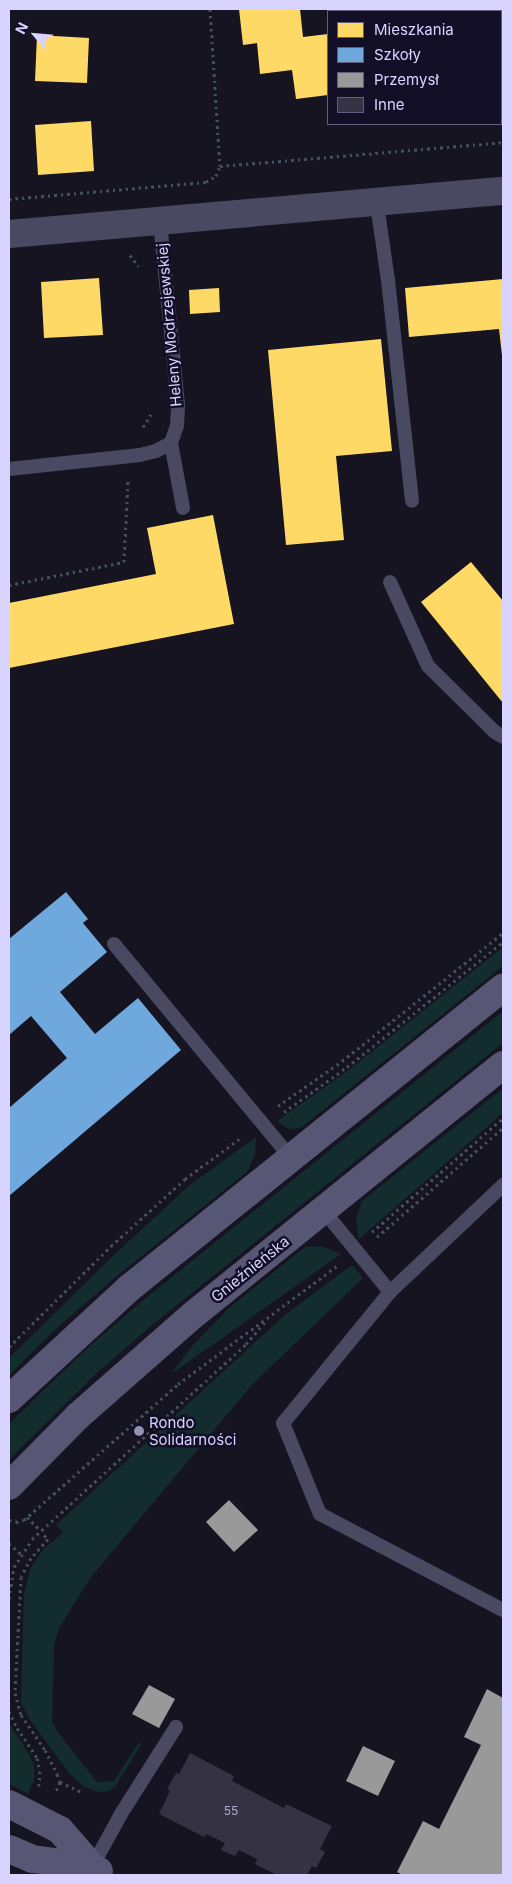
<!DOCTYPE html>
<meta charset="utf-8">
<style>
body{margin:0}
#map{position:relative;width:512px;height:1884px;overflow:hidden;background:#161421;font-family:Inter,sans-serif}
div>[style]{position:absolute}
.green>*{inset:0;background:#132c2d}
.homes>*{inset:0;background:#ffd966}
.schools>*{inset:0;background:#6fa8dc}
.industry>*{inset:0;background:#999}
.building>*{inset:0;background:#343243}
.path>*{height:3px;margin-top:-1.5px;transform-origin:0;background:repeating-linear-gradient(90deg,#44505f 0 2.5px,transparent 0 6.5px)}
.lane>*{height:14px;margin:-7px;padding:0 7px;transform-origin:7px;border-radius:7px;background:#4a4962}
.street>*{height:28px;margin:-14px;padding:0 14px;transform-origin:14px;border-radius:14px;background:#4a4962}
.secondary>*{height:28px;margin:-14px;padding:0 14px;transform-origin:14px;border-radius:14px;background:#575674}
.dots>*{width:14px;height:14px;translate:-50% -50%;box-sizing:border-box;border:2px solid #130f26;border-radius:50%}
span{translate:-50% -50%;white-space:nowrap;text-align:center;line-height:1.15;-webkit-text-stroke:5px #130f26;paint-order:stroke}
.number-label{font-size:12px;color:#b0acd0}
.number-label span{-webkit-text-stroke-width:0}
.street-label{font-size:15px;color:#d9d4ff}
.poi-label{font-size:15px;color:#d9d4ff}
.left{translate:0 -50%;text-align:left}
.frame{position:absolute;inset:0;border:10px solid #d9d4ff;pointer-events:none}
.legend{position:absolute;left:327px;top:10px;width:175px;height:115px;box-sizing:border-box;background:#130f26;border:1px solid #625e7d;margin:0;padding:6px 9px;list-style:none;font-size:15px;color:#d9d4ff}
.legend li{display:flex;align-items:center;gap:10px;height:25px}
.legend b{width:25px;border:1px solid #625e7d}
.north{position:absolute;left:10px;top:10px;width:50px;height:50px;-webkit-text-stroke:4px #130f26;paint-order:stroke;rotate:297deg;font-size:14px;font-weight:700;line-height:20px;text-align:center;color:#d9d4ff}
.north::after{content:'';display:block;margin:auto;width:18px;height:22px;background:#d9d4ff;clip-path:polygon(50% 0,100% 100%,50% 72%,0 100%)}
</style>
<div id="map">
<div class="green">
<i style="clip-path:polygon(503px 947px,503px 966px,302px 1127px,290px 1130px,277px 1121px,349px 1070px)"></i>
<i style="clip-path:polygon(503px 1011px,503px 1043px,157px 1321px,100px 1370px,9px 1460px,9px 1424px,83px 1352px,141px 1302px)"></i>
<i style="clip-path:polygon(503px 1088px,503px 1113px,359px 1239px,356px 1219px,362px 1201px)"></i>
<i style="clip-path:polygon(256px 1137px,255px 1154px,248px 1171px,118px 1275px,59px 1326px,9px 1375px,9px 1358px,117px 1252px,190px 1185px)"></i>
<i style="clip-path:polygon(321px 1246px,341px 1254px,170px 1375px,193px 1345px,228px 1309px,305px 1247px)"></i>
<i style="clip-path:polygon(352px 1265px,363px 1278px,251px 1386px,91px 1577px,59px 1628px,54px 1645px,52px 1722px,60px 1735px,97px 1782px,114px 1781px,139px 1742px,141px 1745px,115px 1787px,109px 1791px,99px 1792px,84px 1787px,69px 1773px,30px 1720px,21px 1703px,24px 1593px,31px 1567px,43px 1550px,63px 1532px,56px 1525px,286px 1314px)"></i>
<i style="clip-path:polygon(9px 1723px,29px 1754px,34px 1765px,34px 1780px,28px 1794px,9px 1784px)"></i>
</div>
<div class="homes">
<i style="clip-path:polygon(239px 9px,300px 9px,303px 37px,328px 34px,328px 95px,296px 99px,292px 70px,260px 74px,257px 43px,243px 45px)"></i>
<i style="clip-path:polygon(503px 9px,503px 65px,501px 65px,501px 11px,495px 10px)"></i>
<i style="clip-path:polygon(37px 35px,89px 38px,87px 83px,35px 81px)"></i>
<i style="clip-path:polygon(91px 121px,94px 171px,38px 175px,35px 125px)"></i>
<i style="clip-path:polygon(99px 278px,103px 335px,44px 338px,41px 282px)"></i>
<i style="clip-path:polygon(503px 279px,503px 364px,499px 329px,409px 337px,405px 288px)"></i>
<i style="clip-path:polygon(219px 288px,220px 312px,190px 314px,189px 290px)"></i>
<i style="clip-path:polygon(381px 339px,392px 451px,336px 456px,344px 540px,286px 545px,268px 350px)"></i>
<i style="clip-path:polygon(213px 515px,234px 624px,9px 668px,9px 603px,156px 574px,147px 528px)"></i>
<i style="clip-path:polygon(471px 562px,503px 601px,503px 703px,421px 602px)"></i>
</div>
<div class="schools">
<i style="clip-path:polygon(66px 892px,88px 919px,83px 923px,107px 952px,60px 992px,95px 1034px,138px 998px,181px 1050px,9px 1196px,9px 1108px,67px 1058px,31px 1016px,9px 1035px,9px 939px)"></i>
</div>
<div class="industry">
<i style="clip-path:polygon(229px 1500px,258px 1530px,234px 1552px,206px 1522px)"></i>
<i style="clip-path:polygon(149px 1685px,175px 1699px,159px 1728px,132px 1714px)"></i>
<i style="clip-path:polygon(487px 1689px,503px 1698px,503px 1875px,403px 1875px,397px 1872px,423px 1821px,439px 1829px,481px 1745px,464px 1737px)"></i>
<i style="clip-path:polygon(363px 1746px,395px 1761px,378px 1796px,346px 1781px)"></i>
</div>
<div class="building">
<i style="clip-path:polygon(190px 1753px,234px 1776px,232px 1781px,284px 1808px,286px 1804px,332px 1826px,320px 1849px,325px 1852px,316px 1868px,312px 1866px,307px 1875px,277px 1875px,255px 1864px,257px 1859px,239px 1850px,235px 1856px,221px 1850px,225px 1843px,206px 1834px,204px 1837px,159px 1814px,170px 1791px,167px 1789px,176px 1773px,179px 1774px)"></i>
</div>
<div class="path">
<i style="left:210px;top:9px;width:157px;rotate:86.4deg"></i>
<i style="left:9px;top:199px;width:198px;rotate:-4.9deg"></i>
<i style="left:206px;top:182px;width:12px;rotate:-31deg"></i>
<i style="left:216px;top:176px;width:11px;rotate:-68deg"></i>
<i style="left:220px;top:166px;width:284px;rotate:-4.8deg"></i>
<i style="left:130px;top:255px;width:14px;rotate:54deg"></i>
<i style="left:143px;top:427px;width:15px;rotate:-58deg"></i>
<i style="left:9px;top:585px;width:117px;rotate:-11.3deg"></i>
<i style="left:124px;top:562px;width:82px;rotate:-87.2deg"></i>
<i style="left:278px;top:1106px;width:78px;rotate:-35.1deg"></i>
<i style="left:342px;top:1061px;width:206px;rotate:-38.5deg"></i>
<i style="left:284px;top:1112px;width:77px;rotate:-35.5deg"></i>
<i style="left:347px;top:1067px;width:200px;rotate:-38.7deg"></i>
<i style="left:372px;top:1232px;width:174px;rotate:-41deg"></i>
<i style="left:377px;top:1237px;width:167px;rotate:-40.9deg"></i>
<i style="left:9px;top:1347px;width:144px;rotate:-44.7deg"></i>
<i style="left:111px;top:1246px;width:100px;rotate:-42.2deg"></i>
<i style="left:185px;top:1179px;width:71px;rotate:-36.4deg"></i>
<i style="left:27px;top:1517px;width:16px;rotate:45deg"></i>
<i style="left:9px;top:1520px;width:7px;rotate:16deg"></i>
<i style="left:16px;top:1522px;width:8px;rotate:-14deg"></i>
<i style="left:24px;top:1520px;width:205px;rotate:-41.4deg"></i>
<i style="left:178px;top:1384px;width:198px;rotate:-36.6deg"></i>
<i style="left:44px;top:1535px;width:6px;rotate:45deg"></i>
<i style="left:48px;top:1539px;width:25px;rotate:132deg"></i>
<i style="left:31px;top:1558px;width:21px;rotate:118deg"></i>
<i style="left:21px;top:1577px;width:116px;rotate:93deg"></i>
<i style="left:15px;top:1693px;width:23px;rotate:75deg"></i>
<i style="left:21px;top:1715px;width:42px;rotate:55.6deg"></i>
<i style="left:45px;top:1750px;width:27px;rotate:63deg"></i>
<i style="left:57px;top:1774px;width:9px;rotate:69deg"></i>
<i style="left:60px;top:1782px;width:12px;rotate:114deg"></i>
<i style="left:9px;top:1543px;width:16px;rotate:43deg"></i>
<i style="left:9px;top:1599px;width:32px;rotate:-81deg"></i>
<i style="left:14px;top:1567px;width:33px;rotate:-57deg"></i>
<i style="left:32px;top:1539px;width:290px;rotate:-42.3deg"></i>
<i style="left:246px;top:1344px;width:32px;rotate:-49deg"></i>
<i style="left:9px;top:1711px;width:19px;rotate:65deg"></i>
<i style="left:17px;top:1728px;width:36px;rotate:56deg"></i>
<i style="left:37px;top:1758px;width:13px;rotate:77deg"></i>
<i style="left:40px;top:1771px;width:15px;rotate:94deg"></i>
<i style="left:60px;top:1782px;width:23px;rotate:25deg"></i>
</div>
<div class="lane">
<i style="left:377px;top:204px;width:77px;rotate:81.8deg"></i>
<i style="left:388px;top:280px;width:222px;rotate:83.8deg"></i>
<i style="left:171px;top:443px;width:66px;rotate:79.5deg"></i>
<i style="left:9px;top:469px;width:132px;rotate:-6.1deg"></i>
<i style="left:140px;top:455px;width:16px;rotate:-14deg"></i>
<i style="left:156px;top:451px;width:17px;rotate:-28deg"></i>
<i style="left:171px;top:443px;width:18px;rotate:-71deg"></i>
<i style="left:177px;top:426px;width:21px;rotate:-87deg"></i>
<i style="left:178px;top:405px;width:185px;rotate:-95.6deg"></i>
<i style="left:390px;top:582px;width:92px;rotate:65.7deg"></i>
<i style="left:428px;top:666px;width:94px;rotate:44.6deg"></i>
<i style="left:495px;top:732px;width:9px;rotate:32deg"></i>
<i style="left:114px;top:944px;width:278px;rotate:50.4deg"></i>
<i style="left:323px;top:1210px;width:106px;rotate:50.7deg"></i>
<i style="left:390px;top:1292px;width:169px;rotate:129.2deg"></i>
<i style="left:283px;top:1423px;width:98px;rotate:67.9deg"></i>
<i style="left:320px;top:1514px;width:207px;rotate:27.7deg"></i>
<i style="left:390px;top:1292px;width:156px;rotate:-43.4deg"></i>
<i style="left:92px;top:1867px;width:60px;rotate:-61.3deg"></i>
<i style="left:121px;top:1814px;width:103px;rotate:-57.7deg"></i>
</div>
<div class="street">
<i style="left:9px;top:234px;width:496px;rotate:-5deg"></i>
</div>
<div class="secondary">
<i style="left:9px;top:1399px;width:162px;rotate:-42.7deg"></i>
<i style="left:128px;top:1289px;width:481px;rotate:-38.8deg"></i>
<i style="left:9px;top:1486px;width:98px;rotate:-45.4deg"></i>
<i style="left:78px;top:1416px;width:153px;rotate:-41.3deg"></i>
<i style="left:193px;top:1315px;width:398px;rotate:-38.9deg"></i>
<i style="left:9px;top:1804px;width:57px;rotate:27deg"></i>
<i style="left:60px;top:1830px;width:49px;rotate:49.1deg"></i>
<i style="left:9px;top:1849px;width:26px;rotate:23deg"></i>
<i style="left:33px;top:1859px;width:60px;rotate:7.7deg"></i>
<i style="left:92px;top:1867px;width:8px;rotate:30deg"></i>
</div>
<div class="dots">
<i style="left:139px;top:1431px;background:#9591b1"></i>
</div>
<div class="number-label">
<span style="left:231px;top:1811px">55</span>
</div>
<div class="street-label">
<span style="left:169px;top:325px;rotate:-95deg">Heleny Modrzejewskiej</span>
<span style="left:250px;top:1269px;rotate:-39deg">Gnieźnieńska</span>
</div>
<div class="poi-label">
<span class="left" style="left:149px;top:1431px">Rondo<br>Solidarności</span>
</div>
<div class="frame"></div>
<ul class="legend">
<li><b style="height:14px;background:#ffd966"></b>Mieszkania</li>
<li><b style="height:14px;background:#6fa8dc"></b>Szkoły</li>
<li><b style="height:14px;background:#999"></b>Przemysł</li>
<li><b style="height:14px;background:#343243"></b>Inne</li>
</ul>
<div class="north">N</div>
</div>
